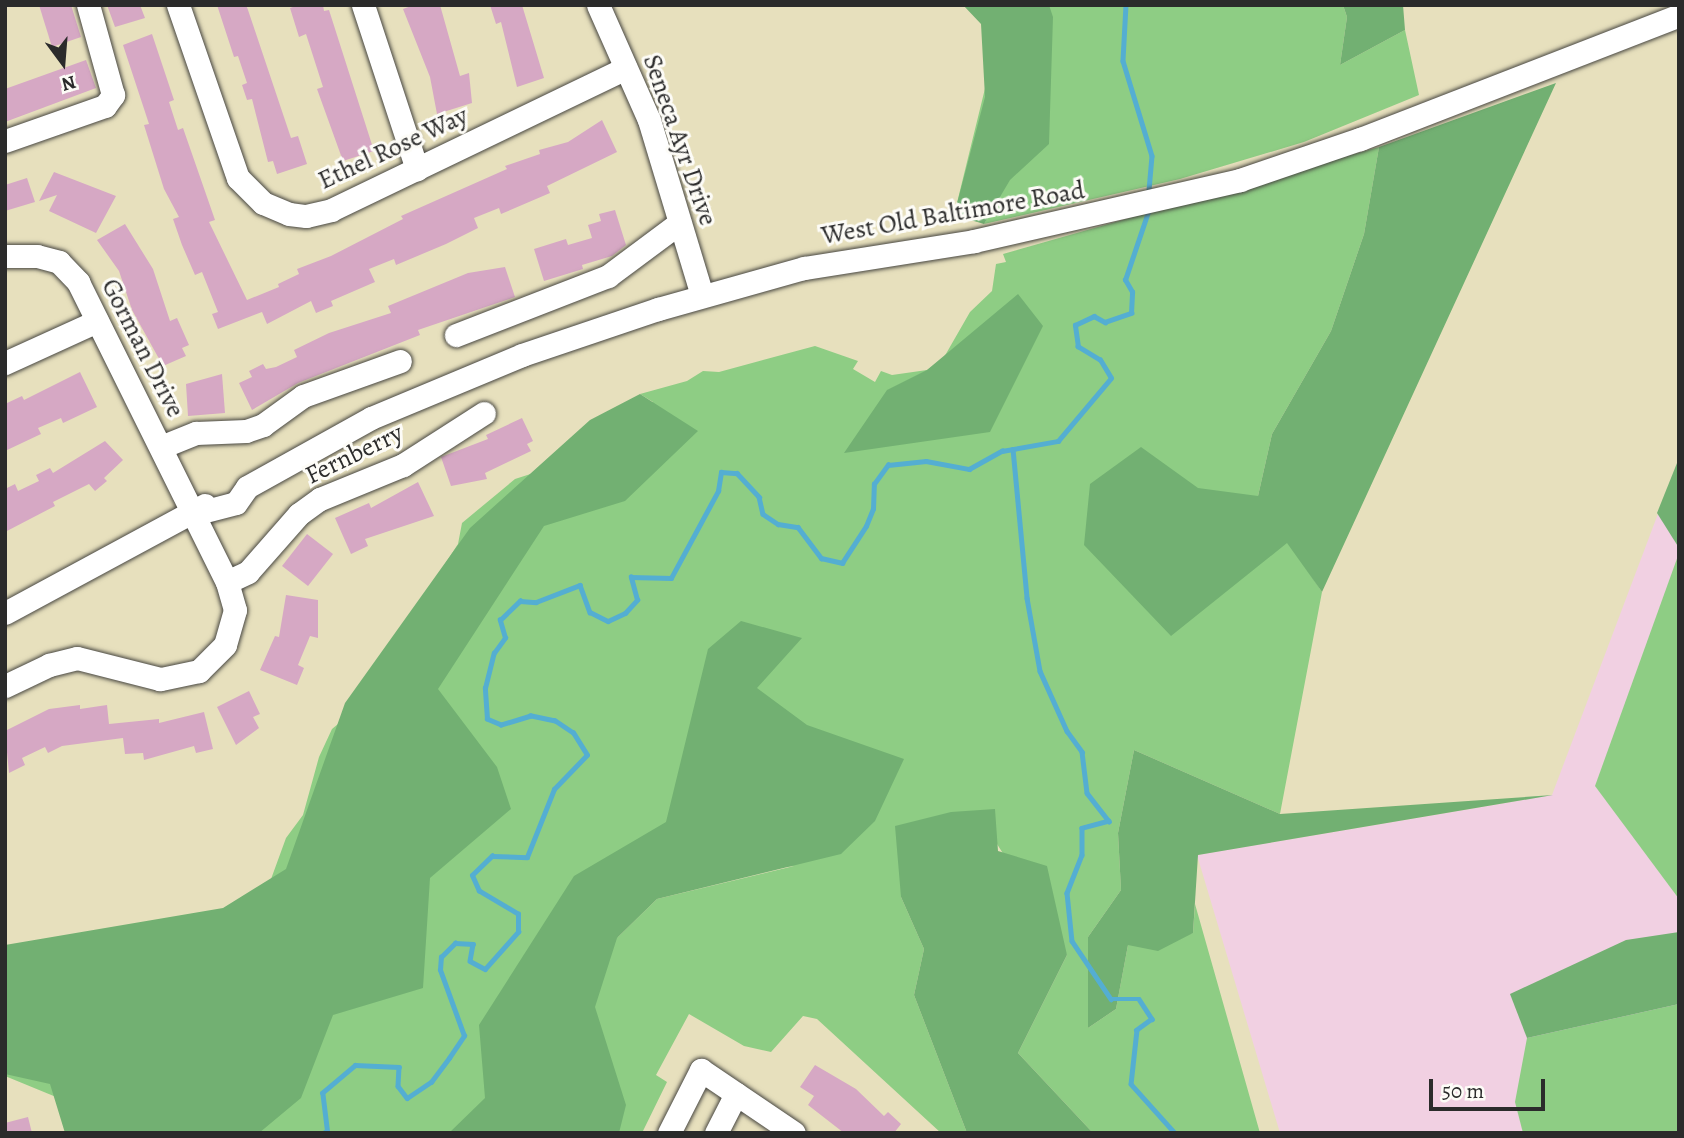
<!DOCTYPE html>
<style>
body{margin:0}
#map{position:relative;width:1684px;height:1138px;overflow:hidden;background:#e7e0bd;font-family:Alegreya,serif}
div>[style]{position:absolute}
.built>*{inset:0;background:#f1d0e2}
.green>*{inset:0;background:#8ecd84}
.forest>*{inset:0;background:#72b072}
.stream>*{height:4.5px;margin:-2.25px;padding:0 2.25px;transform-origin:2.25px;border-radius:2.25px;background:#54aed2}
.building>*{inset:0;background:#d6a8c4}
.roads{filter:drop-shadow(0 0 2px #474641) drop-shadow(0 0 2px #474641)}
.minor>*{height:23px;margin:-11.5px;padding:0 11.5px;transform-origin:11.5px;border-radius:11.5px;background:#fff}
span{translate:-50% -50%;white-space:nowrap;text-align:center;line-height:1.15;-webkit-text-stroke:6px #fdfcf7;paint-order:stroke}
.street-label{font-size:26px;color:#2b2b2b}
.frame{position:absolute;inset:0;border:7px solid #2b2b2b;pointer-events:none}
.north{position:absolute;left:28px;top:28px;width:70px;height:70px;-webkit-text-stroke:5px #fdfcf7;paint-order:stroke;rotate:164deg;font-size:19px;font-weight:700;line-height:28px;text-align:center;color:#2b2b2b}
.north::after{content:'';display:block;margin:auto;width:24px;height:32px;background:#2b2b2b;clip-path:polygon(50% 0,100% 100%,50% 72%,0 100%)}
.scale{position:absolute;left:1429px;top:1079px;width:116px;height:32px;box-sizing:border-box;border:4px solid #2b2b2b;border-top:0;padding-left:9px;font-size:21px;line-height:24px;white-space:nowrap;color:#2b2b2b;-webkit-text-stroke:5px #fdfcf7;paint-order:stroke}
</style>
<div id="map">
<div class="built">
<i style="clip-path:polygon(1679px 458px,1679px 1133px,1280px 1133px,1197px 855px,1552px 795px)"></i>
</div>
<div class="green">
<i style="clip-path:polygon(995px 5px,1343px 5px,1347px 17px,1340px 65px,1405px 30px,1419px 95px,1304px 142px,1180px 179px,984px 224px,993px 207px,954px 215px,991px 64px)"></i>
<i style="clip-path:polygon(evenodd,1379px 147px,1364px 234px,1331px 331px,1272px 434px,1258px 496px,1322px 592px,1280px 814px,1134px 750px,1118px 833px,1121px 890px,1088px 937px,1088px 1028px,1116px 1009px,1128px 945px,1193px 933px,1195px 904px,1260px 1133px,1093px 1133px,1018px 1053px,1067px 955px,997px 844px,901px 897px,924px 949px,914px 995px,967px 1133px,941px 1133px,817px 1019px,803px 1016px,771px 1052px,744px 1046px,689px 1014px,656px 1075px,667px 1082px,642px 1133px,66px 1133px,78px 1106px,5px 1076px,5px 950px,255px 923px,286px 838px,303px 815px,319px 757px,332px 729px,344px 719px,458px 544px,462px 523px,515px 479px,546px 469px,653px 402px,640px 394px,687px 381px,703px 371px,719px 372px,815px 346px,858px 361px,853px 369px,875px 382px,881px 371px,892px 375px,927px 370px,943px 359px,970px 312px,992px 291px,996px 264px,1006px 262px,1003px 254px,1379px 147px,794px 866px,657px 899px,617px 938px,654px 880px,794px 866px)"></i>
<i style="clip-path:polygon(1679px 553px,1679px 899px,1595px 786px)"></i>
<i style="clip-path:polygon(1679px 1004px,1679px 1133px,1523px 1133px,1515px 1102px,1527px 1038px)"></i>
</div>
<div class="forest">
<i style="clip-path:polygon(963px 5px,1049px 5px,1053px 17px,1049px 144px,1010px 180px,984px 224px,954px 215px,985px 97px,981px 24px)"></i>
<i style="clip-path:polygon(1343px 5px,1403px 5px,1405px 30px,1340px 65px,1347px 17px)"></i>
<i style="clip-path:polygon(1556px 83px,1322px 592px,1287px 543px,1171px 636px,1084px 545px,1090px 484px,1141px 447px,1198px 488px,1258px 496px,1272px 434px,1331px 331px,1364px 234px,1379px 147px)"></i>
<i style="clip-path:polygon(1018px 294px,1043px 326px,990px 432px,844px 453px,887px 390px,927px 370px)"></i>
<i style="clip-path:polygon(640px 394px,698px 431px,625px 501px,544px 526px,438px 689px,497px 767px,511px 809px,430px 878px,423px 988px,333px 1015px,301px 1098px,259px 1133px,65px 1133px,50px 1084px,5px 1074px,5px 945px,223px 908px,286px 869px,345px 703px,470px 528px,590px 420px)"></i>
<i style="clip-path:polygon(1679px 458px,1679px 548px,1657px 513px)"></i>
<i style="clip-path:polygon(741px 621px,802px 638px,757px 688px,807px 725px,904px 759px,875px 821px,841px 854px,657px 899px,617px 938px,595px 1007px,626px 1105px,619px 1133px,449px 1133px,485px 1098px,479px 1025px,574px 876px,666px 822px,708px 649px)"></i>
<i style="clip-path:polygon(1134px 750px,1280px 814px,1553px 795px,1198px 855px,1193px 933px,1158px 951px,1128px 945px,1116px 1009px,1088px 1028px,1088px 937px,1121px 890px,1118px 833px)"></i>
<i style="clip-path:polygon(995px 809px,998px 851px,1047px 866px,1067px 955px,1018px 1053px,1093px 1133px,967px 1133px,914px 995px,924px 949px,901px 897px,895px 826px,951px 812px)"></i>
<i style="clip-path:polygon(1679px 932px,1679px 1004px,1527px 1038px,1510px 994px,1626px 940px)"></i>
</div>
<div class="stream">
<i style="left:1126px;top:5px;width:56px;rotate:93.1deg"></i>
<i style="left:1123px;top:61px;width:99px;rotate:73deg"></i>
<i style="left:1152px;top:156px;width:38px;rotate:95deg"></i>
<i style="left:1013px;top:449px;width:150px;rotate:84.6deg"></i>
<i style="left:1027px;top:598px;width:74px;rotate:79.9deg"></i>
<i style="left:1040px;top:671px;width:66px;rotate:65.8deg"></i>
<i style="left:1067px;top:731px;width:26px;rotate:54deg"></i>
<i style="left:1082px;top:752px;width:41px;rotate:83deg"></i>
<i style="left:1087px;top:793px;width:36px;rotate:52deg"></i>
<i style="left:1109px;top:821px;width:28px;rotate:165deg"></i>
<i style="left:1082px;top:828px;width:27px;rotate:90deg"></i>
<i style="left:1082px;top:855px;width:41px;rotate:111.5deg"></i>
<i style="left:1067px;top:893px;width:48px;rotate:84.1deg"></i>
<i style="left:1072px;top:941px;width:70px;rotate:56.1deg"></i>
<i style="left:1111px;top:999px;width:28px"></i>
<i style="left:1139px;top:999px;width:24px;rotate:57deg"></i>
<i style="left:1152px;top:1019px;width:19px;rotate:144deg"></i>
<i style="left:1137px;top:1030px;width:54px;rotate:96.3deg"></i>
<i style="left:1131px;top:1084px;width:66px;rotate:48.1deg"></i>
<i style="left:323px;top:1133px;width:4px;rotate:-27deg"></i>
<i style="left:327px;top:1131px;width:38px;rotate:-97deg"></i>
<i style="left:322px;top:1093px;width:43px;rotate:-40.3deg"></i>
<i style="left:355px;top:1065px;width:44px;rotate:2.6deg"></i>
<i style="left:399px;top:1067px;width:19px;rotate:93deg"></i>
<i style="left:398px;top:1086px;width:15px;rotate:53deg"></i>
<i style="left:407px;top:1098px;width:29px;rotate:-34deg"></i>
<i style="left:431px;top:1082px;width:30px;rotate:-53deg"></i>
<i style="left:449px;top:1058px;width:27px;rotate:-56deg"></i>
<i style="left:464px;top:1036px;width:70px;rotate:-110deg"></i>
<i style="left:440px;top:970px;width:13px;rotate:-86deg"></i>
<i style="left:441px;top:957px;width:20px;rotate:-45deg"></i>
<i style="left:455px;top:943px;width:18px;rotate:3deg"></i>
<i style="left:473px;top:944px;width:17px;rotate:100deg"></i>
<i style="left:470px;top:961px;width:17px;rotate:28deg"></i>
<i style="left:485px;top:969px;width:50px;rotate:-48.3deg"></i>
<i style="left:518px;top:932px;width:18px;rotate:-90deg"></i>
<i style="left:518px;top:914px;width:45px;rotate:-149.5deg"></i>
<i style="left:479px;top:891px;width:17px;rotate:-114deg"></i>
<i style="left:472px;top:875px;width:28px;rotate:-44deg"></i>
<i style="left:492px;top:856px;width:35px;rotate:2deg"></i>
<i style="left:527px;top:857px;width:73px;rotate:-68.3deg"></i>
<i style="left:554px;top:789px;width:47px;rotate:-45.9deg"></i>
<i style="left:587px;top:755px;width:26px;rotate:-122deg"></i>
<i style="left:573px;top:733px;width:22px;rotate:-146deg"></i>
<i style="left:555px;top:721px;width:25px;rotate:-168deg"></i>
<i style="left:531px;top:716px;width:31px;rotate:163deg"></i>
<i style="left:501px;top:725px;width:15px;rotate:-157deg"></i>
<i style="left:487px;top:719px;width:31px;rotate:-94deg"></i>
<i style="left:485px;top:688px;width:36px;rotate:-76deg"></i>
<i style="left:494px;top:653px;width:19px;rotate:-54deg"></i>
<i style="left:505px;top:638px;width:19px;rotate:-106deg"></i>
<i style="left:500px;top:620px;width:28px;rotate:-44deg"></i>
<i style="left:520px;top:601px;width:16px;rotate:4deg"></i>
<i style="left:536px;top:602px;width:47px;rotate:-21.1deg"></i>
<i style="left:580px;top:585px;width:29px;rotate:70deg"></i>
<i style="left:590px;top:612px;width:20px;rotate:27deg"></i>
<i style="left:608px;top:621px;width:19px;rotate:-25deg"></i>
<i style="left:625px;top:613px;width:18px;rotate:-47deg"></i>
<i style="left:637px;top:600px;width:24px;rotate:-105deg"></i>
<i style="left:631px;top:577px;width:40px;rotate:1.4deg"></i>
<i style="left:671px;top:578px;width:99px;rotate:-61.6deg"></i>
<i style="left:718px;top:491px;width:19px;rotate:-81deg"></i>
<i style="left:721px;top:472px;width:16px;rotate:4deg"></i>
<i style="left:737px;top:473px;width:33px;rotate:47deg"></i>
<i style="left:759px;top:497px;width:17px;rotate:77deg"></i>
<i style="left:763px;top:514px;width:18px;rotate:34deg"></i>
<i style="left:778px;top:524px;width:20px;rotate:9deg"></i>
<i style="left:798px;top:527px;width:39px;rotate:53deg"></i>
<i style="left:821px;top:558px;width:22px;rotate:13deg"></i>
<i style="left:842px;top:563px;width:44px;rotate:-57deg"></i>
<i style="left:866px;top:526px;width:18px;rotate:-68deg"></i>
<i style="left:873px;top:509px;width:25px;rotate:-88deg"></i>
<i style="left:874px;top:484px;width:24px;rotate:-54deg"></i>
<i style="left:888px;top:465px;width:38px;rotate:-6deg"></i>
<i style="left:926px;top:461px;width:44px;rotate:10.5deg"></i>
<i style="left:969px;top:469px;width:38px;rotate:-29deg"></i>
<i style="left:1002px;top:451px;width:57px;rotate:-10.1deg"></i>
<i style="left:1058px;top:441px;width:82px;rotate:-49.9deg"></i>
<i style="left:1111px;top:378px;width:21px;rotate:-121deg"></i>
<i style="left:1100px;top:360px;width:26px;rotate:-149deg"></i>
<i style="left:1078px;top:347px;width:22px;rotate:-98deg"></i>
<i style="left:1075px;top:325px;width:21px;rotate:-25deg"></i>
<i style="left:1094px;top:316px;width:13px;rotate:29deg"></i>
<i style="left:1105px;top:322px;width:28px;rotate:-19deg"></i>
<i style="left:1131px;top:313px;width:21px;rotate:-87deg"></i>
<i style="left:1132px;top:292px;width:14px;rotate:-120deg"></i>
<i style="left:1125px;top:280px;width:75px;rotate:-71.3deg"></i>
</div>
<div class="building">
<i style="clip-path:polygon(39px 5px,71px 5px,81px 37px,52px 47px)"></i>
<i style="clip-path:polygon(107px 5px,140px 5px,145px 18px,115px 27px)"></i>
<i style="clip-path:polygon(217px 5px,246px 5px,248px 10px,291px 138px,298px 136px,307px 164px,277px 174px,273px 161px,268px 162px,252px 99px,247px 100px,242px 85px,247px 83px,238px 56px,234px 57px)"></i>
<i style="clip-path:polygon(299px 5px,323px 5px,324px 11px,329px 10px,374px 151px,343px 161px,317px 89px,323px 87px,306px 34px,299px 37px,290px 8px)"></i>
<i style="clip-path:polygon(414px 5px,440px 5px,460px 76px,469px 73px,472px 103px,437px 114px,430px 77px,403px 9px)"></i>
<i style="clip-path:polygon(490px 5px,522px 5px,544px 78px,517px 87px,501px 22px,496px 24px)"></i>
<i style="clip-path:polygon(152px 34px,174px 100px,169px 102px,178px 130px,183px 128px,215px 220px,209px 222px,247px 300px,279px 287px,278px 284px,299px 274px,297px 269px,331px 256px,403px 219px,401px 216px,507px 169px,505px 166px,540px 154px,539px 150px,568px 142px,602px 120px,617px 152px,547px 186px,550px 193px,501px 214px,499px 208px,474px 218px,478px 228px,446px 244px,396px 265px,394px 259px,369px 269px,375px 282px,331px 301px,333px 306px,316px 313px,311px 301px,267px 324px,262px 312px,218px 329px,212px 314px,218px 312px,202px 272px,195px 275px,182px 245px,173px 219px,179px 217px,164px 189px,144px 125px,149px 124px,123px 45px)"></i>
<i style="clip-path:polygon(86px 60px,96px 88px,5px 122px,5px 89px)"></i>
<i style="clip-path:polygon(54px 172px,116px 196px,96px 233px,49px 211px,57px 195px,39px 201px)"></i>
<i style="clip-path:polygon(27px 178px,35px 202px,5px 211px,5px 185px)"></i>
<i style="clip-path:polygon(615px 210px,626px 245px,612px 256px,582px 265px,583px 269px,544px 281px,534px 249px,566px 239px,568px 245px,592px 238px,588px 225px,601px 221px,599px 214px)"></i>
<i style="clip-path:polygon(125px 224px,153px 269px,170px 321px,177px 318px,189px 345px,182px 348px,186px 356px,163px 366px,132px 310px,119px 271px,97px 240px)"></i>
<i style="clip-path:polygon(505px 267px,515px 297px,418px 330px,420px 335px,298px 383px,252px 410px,239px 383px,252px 377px,249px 371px,263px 364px,266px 369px,276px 367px,297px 357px,294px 350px,329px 333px,391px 313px,388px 306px,468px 273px)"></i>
<i style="clip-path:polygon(80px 372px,97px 407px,63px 423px,61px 418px,38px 428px,41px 434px,5px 451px,5px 404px,22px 396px,24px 400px)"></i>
<i style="clip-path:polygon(222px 374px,225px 413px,188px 416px,186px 384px)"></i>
<i style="clip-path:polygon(522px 418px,533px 441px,527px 444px,531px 451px,485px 473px,487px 479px,451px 486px,441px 457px,488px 439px,486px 435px)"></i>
<i style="clip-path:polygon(105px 441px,123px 460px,104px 478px,107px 481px,95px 491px,89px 484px,53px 502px,55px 506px,5px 532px,5px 489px,15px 484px,18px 491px,39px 481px,36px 475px,50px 468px,53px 473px)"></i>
<i style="clip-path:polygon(418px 482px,434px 516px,365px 539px,368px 546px,351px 554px,335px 518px,369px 503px,371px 508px)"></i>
<i style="clip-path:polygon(307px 534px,333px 554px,308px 586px,282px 566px)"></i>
<i style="clip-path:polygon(286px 595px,318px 600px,318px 638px,310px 636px,298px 665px,304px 668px,297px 685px,260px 670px,275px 636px,279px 637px)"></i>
<i style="clip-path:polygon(249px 691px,260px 714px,253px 717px,259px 728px,236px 745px,217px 707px)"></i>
<i style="clip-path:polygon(80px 705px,80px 709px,107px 705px,109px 724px,159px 719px,159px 723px,204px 712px,213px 749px,196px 753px,194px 746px,144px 760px,143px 753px,125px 754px,123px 738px,62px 746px,48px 753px,45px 747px,22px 758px,25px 765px,9px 773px,5px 731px,49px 709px)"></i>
<i style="clip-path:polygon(815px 1065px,856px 1089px,884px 1116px,888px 1112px,901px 1124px,894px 1133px,844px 1133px,808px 1105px,814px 1096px,800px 1087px)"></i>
<i style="clip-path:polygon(28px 1117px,32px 1133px,5px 1133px,5px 1123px)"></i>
</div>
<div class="roads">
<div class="minor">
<i style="left:178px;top:5px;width:183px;rotate:70.9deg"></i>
<i style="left:238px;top:178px;width:35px;rotate:45deg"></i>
<i style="left:263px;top:203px;width:28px;rotate:23deg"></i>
<i style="left:289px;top:214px;width:17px;rotate:7deg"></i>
<i style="left:306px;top:216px;width:26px;rotate:-13deg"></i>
<i style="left:331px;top:210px;width:327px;rotate:-25.7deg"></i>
<i style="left:363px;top:5px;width:173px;rotate:71.8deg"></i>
<i style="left:598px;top:5px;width:126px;rotate:66.1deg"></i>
<i style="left:649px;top:120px;width:183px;rotate:73.2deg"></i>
<i style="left:5px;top:141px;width:106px;rotate:-19.3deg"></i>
<i style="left:105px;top:106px;width:14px;rotate:-54deg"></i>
<i style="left:113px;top:95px;width:93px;rotate:-105.5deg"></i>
<i style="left:5px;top:256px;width:32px"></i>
<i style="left:37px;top:256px;width:23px;rotate:15deg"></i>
<i style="left:59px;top:262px;width:28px;rotate:46deg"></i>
<i style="left:78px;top:282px;width:335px;rotate:63.6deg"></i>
<i style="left:227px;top:582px;width:29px;rotate:74deg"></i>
<i style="left:235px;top:610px;width:36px;rotate:106deg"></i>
<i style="left:225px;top:645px;width:37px;rotate:135deg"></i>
<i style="left:199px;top:671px;width:40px;rotate:168deg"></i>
<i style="left:160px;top:679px;width:86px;rotate:-165.8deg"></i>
<i style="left:77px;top:658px;width:29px;rotate:166deg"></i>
<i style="left:49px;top:665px;width:49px;rotate:154.5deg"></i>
<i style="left:456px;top:335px;width:163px;rotate:-21.2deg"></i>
<i style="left:608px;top:276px;width:89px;rotate:-36.7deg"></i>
<i style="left:5px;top:363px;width:101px;rotate:-24.5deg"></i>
<i style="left:161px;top:447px;width:38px;rotate:-22deg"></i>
<i style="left:196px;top:433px;width:50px;rotate:-2.3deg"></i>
<i style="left:246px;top:431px;width:18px;rotate:-19deg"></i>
<i style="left:263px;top:425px;width:49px;rotate:-35.9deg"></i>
<i style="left:303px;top:396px;width:103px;rotate:-19.8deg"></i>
<i style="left:194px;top:514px;width:43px;rotate:-14.7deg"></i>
<i style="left:236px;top:503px;width:19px;rotate:-55deg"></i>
<i style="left:247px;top:487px;width:142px;rotate:-29.1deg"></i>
<i style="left:371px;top:418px;width:164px;rotate:-22.6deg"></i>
<i style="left:522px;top:355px;width:144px;rotate:-18.7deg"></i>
<i style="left:658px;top:309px;width:152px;rotate:-15.7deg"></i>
<i style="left:804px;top:268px;width:172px;rotate:-9deg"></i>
<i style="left:974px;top:241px;width:273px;rotate:-12.9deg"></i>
<i style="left:1240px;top:180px;width:127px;rotate:-18.9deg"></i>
<i style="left:1360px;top:139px;width:342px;rotate:-21.2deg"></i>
<i style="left:227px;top:582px;width:23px;rotate:-25deg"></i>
<i style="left:248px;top:572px;width:77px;rotate:-48.7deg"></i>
<i style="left:299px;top:514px;width:26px;rotate:-36deg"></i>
<i style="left:320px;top:499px;width:90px;rotate:-22.3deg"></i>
<i style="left:403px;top:465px;width:96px;rotate:-32.7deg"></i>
<i style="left:5px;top:613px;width:227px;rotate:-28.4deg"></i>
<i style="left:669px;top:1133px;width:71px;rotate:-63.1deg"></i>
<i style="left:701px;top:1070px;width:112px;rotate:34.1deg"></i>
<i style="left:716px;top:1133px;width:44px;rotate:-62.9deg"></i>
</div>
</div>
<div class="street-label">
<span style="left:680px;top:140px;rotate:71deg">Seneca Ayr Drive</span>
<span style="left:393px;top:148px;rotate:-25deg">Ethel Rose Way</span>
<span style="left:953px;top:213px;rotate:-10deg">West Old Baltimore Road</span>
<span style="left:143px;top:348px;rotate:63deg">Gorman Drive</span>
<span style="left:354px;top:454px;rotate:-26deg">Fernberry</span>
</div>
<div class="frame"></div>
<div class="north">N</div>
<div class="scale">50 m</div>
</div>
